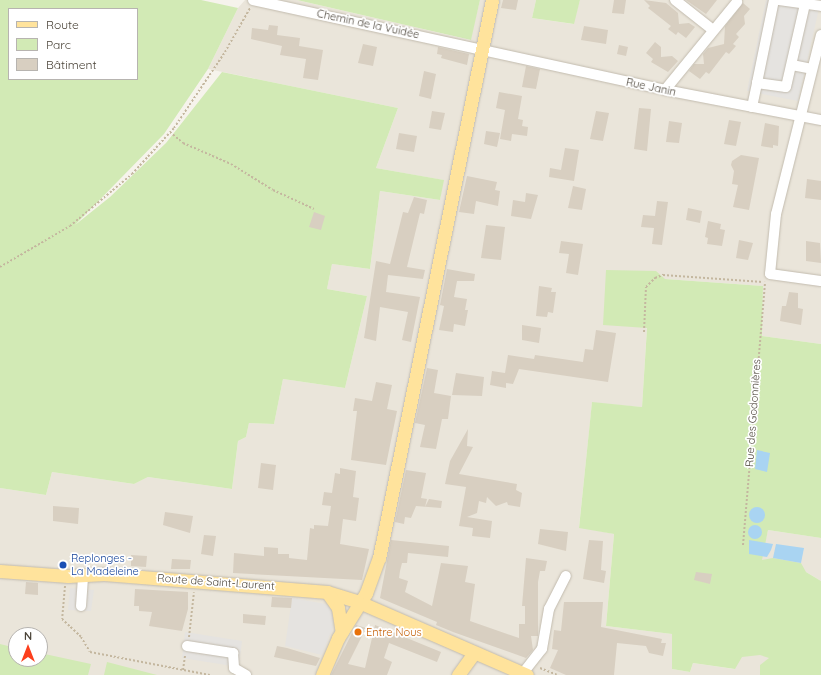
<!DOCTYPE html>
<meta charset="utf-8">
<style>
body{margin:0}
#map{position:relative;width:821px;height:675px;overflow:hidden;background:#f6f3ec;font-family:Quicksand,sans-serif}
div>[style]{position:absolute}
.residential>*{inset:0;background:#eae5da}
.green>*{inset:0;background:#d2eab5}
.parking>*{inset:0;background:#e5e3e0}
.water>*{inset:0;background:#a9d4f2}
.round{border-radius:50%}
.building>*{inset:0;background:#d8cfc1}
.path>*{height:2px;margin-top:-1px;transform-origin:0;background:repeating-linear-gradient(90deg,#c4b79f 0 2px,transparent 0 4px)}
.roads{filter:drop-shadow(0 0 1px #c2bbae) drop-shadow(0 0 1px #c2bbae)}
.minor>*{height:10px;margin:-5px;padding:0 5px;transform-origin:5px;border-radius:5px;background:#fff}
.major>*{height:13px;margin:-6.5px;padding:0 6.5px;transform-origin:6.5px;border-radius:6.5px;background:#ffe39c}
.dots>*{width:11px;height:11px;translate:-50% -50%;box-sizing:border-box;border:2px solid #fff;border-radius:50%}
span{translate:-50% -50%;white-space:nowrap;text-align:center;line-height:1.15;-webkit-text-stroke:3.5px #fff;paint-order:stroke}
.street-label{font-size:11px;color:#4b4439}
.transit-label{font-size:11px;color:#164399}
.left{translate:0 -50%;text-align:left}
.food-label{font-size:11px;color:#c56008}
.legend{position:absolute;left:8px;top:8px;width:130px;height:72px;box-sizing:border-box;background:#fff;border:1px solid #b7b4b0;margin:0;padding:5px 7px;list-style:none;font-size:12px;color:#4b4439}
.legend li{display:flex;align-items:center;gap:8px;height:20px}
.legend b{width:20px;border:1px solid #b7b4b0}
.north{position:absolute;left:8px;top:627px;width:40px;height:40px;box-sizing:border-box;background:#fff;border:1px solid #b7b4b0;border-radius:50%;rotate:0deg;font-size:11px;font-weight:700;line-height:16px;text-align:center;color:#4b4439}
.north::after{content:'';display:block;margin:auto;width:14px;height:18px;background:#fc3f1d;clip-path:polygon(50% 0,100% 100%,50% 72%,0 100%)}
</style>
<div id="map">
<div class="residential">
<i style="clip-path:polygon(evenodd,245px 0,297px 0,470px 40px,480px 0,536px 0,532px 18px,573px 24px,580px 0,821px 0,821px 344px,762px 336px,763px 286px,665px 279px,647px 327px,642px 407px,592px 403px,579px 527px,614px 534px,606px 626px,672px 634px,672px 669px,690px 672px,693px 663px,734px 669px,768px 530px,821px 538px,821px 581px,806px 572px,781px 675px,0 675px,0 488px,46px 495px,52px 472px,134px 484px,148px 477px,232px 489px,238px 441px,246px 437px,249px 423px,274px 424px,283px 379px,345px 388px,367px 296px,327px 289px,332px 264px,370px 269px,380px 191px,440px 200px,443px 180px,376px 168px,398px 108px,208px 69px,238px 8px,245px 0,16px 635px,40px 635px,40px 659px,16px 659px,16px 635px)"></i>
</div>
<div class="green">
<i style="clip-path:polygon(evenodd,0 0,201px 0,238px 8px,208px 69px,164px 134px,75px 225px,110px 197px,166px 143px,222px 72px,398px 108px,376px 168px,444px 180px,440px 200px,380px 191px,370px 269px,332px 264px,327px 289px,367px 296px,345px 388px,283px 379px,274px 424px,249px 423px,246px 437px,238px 441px,232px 489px,148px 477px,134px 484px,52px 472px,46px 495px,0 488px,0 0,9px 9px,137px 9px,137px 79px,9px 79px,9px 9px)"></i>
<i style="clip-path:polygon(297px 0,480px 0,471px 40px)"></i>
<i style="clip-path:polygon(536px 0,580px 0,574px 24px,532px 18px)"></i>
<i style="clip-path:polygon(606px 270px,656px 271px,665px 279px,763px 286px,762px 336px,821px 344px,821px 538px,768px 530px,762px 560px,773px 558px,801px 563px,806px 572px,821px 581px,821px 675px,760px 675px,760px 665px,769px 658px,760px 655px,742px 657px,735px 669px,693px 663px,690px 672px,672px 669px,672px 634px,606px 626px,614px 534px,579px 528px,592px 402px,642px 407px,647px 328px,603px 325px)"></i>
<i style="clip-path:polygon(0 644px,16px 648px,16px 659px,40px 659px,40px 653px,91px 664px,88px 675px,0 675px)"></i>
<i style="clip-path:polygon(107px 662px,157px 675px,104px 675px)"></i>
</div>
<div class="parking">
<i style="clip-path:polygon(766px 0,821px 0,798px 101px,747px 91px)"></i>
<i style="clip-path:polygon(70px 588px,94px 590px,91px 611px,68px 610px)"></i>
<i style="clip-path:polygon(292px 598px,326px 604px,333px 611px,333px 627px,322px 655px,285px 646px)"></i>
<i style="clip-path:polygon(185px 632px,242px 641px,239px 667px,182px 658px)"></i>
</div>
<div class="water">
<i style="clip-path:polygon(757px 450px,770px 453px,767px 472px,755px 469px)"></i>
<i class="round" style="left:749px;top:507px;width:16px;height:16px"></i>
<i class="round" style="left:748px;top:525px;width:14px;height:14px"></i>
<i style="clip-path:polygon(749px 540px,773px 544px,771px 550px,767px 557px,749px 554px)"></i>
<i style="clip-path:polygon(776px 544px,804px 548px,801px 563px,773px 558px)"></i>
</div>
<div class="building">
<i style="clip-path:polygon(503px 0,518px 0,516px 10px,501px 8px)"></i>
<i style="clip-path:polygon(614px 0,626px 0,624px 14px,612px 13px)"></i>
<i style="clip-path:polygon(644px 0,666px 3px,678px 13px,679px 24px,689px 23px,695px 27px,686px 38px,678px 32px,676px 35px,668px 29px,671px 26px,648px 8px,650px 6px)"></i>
<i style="clip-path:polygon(686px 0,717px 0,706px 14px)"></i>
<i style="clip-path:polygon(743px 3px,750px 9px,744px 16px,745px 24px,736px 34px,739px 37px,733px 44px,736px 46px,729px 54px,726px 52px,709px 74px,706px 72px,700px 79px,689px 71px,694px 64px,704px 64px,703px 54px,708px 48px,724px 44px,725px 26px)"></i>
<i style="clip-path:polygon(269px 25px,278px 26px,277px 35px,300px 38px,299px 46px,323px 50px,318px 80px,303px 78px,306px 59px,280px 55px,282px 46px,251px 39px,252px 28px,268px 30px)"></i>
<i style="clip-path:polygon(584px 26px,608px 30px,606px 44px,581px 40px)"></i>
<i style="clip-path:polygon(655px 42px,661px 47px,661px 57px,672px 56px,678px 61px,668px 72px,651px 62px,653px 59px,646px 53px)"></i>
<i style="clip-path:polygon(363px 44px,377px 47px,373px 66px,358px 63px)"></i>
<i style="clip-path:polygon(619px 45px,628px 47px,626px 56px,617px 54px)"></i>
<i style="clip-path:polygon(438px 47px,469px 54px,467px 65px,441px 58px,442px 55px,437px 54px)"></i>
<i style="clip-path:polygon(526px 66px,540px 69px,536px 89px,522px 87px)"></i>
<i style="clip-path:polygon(424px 71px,436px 74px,431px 99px,419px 96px)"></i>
<i style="clip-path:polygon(499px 92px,522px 96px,518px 119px,523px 120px,522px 126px,528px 127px,527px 136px,512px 134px,511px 141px,500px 139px,505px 110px,496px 108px)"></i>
<i style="clip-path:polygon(639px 108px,651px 109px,647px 151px,634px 149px)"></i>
<i style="clip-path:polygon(432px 111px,445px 113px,441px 130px,429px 128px)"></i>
<i style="clip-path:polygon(596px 111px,609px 113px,603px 141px,590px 139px)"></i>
<i style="clip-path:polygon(729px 120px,741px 122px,736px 146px,724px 144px)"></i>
<i style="clip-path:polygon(669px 121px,682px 123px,679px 143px,666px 142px)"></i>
<i style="clip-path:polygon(765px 123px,779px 126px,778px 146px,773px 145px,773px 148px,761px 146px)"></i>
<i style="clip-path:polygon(486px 131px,500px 133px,497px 147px,484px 144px)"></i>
<i style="clip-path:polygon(399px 133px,417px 136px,414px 152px,396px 149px)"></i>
<i style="clip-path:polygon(565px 148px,579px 150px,574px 181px,549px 177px,550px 168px,561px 170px)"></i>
<i style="clip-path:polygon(741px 155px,759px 158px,749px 210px,733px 207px,738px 185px,732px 184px,734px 171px,731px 165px,732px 161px)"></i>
<i style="clip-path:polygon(467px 176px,497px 182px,495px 190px,500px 191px,498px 206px,476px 201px,474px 214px,459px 212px)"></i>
<i style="clip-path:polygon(807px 179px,821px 181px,821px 200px,805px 198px)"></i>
<i style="clip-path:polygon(573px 186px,586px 189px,582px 210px,568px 208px)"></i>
<i style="clip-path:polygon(526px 193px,538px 195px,531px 219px,511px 216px,513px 200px,525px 202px)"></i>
<i style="clip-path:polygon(414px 197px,427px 200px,424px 214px,420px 213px,407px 267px,425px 270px,423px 279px,388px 275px,386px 292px,420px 297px,411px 342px,402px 340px,408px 312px,380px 307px,376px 341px,364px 338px,376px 261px,390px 264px,403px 212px,408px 213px)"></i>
<i style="clip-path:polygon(657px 201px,668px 202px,662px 245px,652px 244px,654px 228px,641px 227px,643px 215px,655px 216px)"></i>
<i style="clip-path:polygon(688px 208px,702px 211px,700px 223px,686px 220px)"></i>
<i style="clip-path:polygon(314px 212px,325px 216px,321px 230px,309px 227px)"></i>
<i style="clip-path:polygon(708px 221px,721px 224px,720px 229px,725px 230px,722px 246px,707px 244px,708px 238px,705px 237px)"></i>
<i style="clip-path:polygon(486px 225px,505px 227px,501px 260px,481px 258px)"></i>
<i style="clip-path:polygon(739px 240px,753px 243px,748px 260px,736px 258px)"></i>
<i style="clip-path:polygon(561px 241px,583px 244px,578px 275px,566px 273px,569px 254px,559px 253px)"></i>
<i style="clip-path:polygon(806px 241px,820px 243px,821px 263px,806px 261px)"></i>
<i style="clip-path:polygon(447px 269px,475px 274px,474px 281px,457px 281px,454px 297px,467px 299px,465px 310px,468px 310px,465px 326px,454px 324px,453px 332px,439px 330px,444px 306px,440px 305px)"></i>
<i style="clip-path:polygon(539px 286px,552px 288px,551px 292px,556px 292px,553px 313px,548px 312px,547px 317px,536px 316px)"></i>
<i style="clip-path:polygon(789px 292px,798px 293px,798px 308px,803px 309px,801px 325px,780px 321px,782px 306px,786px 306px)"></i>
<i style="clip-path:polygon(522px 325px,541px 328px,539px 343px,522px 340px)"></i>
<i style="clip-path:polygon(596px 330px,616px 333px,608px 382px,519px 369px,513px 384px,506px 383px,506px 388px,490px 385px,492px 371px,505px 373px,508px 355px,534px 359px,535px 355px,583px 362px,585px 349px,593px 350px)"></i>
<i style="clip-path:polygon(427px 368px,438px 370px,434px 393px,451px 396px,448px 419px,442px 419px,436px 449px,420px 447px,425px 425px,415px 423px)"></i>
<i style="clip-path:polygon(456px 373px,484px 377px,482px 396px,452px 395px)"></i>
<i style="clip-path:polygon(376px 382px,392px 385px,387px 409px,397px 411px,386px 465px,351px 460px,357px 411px,353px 411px,355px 398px,372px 401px)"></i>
<i style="clip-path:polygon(468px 429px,467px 446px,473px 447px,459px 474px,517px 484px,516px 490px,522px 493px,520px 507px,508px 505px,507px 502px,496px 506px,487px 497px,486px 503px,479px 501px,477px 513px,467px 517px,492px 521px,490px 538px,472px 536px,473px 528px,459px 526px,466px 487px,445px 484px,450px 461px)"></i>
<i style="clip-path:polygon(261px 463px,276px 465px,273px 490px,258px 488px)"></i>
<i style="clip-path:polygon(340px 468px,356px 471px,353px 497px,359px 498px,356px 521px,343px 519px,340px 544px,369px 549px,362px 580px,233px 573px,234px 553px,264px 556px,264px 547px,278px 548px,278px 554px,289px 554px,289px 558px,307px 560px,310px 528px,314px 529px,314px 525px,328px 526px,331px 506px,322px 505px,324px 492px,332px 493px,335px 473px,340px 474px)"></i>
<i style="clip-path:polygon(406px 470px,426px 473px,421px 498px,427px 499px,425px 507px,429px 499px,442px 501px,441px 508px,416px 506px,411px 518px,405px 517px,404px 524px,395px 522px)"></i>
<i style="clip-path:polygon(53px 506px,79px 508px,78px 524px,53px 521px)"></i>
<i style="clip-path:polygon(165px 512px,193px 516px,190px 533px,163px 525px)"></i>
<i style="clip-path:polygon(540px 529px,568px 532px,566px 551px,538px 544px)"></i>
<i style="clip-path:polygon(204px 535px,216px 536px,213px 556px,201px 554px)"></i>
<i style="clip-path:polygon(391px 540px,449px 546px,448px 557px,408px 553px,407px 563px,402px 563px,400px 571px,399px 578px,408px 581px,405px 592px,432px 606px,441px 563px,468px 566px,465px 582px,475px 584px,470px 621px,519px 638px,519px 624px,525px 624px,525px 606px,522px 606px,526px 558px,547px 561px,545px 571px,540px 571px,538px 582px,538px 636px,531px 636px,533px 650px,526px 658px,453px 632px,436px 625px,437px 622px,380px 598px)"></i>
<i style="clip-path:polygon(589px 540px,603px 541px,601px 570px,606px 571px,604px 583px,583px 579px)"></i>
<i style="clip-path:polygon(131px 555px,147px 556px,146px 567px,131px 566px)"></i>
<i style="clip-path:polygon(172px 559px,191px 560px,190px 569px,171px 569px)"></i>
<i style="clip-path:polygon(696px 572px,712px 574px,710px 584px,694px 580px)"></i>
<i style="clip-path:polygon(26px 582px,38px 583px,38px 595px,25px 594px)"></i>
<i style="clip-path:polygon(135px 589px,188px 592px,188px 609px,182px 631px,149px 626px,152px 612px,139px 611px,139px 606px,134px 606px)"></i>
<i style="clip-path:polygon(272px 597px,292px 598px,291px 608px,271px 607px)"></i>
<i style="clip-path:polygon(564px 602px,603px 602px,601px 627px,662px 639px,661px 643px,666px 643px,663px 656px,649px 653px,646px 646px,617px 643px,614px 675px,566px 675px,550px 668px,558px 650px,552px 649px,554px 630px,561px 631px)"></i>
<i style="clip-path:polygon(243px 614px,266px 616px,265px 625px,243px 623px)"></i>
<i style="clip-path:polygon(356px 625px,366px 628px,348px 664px,365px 668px,375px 625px,441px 652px,437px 662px,389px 643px,384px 658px,392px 662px,387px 675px,331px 675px)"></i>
<i style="clip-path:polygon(277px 646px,287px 648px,320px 658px,316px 666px,274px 657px)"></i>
</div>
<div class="path">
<i style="left:170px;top:132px;width:17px;rotate:40deg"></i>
<i style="left:183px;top:143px;width:52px;rotate:23.6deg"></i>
<i style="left:231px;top:164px;width:49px;rotate:31.8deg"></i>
<i style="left:273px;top:190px;width:45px;rotate:24.9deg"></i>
<i style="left:0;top:267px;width:81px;rotate:-30.4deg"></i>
<i style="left:70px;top:226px;width:81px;rotate:-40deg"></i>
<i style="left:132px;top:174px;width:62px;rotate:-47.6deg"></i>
<i style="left:174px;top:128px;width:92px;rotate:-56.1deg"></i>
<i style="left:225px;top:52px;width:51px;rotate:-60.4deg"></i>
<i style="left:644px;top:332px;width:45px;rotate:-87.5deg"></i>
<i style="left:646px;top:287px;width:13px;rotate:-45deg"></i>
<i style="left:655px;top:278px;width:9px;rotate:-21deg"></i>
<i style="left:663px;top:275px;width:100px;rotate:4deg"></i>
<i style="left:743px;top:545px;width:264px;rotate:-85.2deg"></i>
<i style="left:65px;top:586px;width:33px;rotate:95deg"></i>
<i style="left:62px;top:619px;width:26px;rotate:43deg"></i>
<i style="left:81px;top:637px;width:17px;rotate:59deg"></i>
<i style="left:90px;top:652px;width:122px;rotate:10.9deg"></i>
<i style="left:189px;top:637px;width:45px;rotate:-83.7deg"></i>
<i style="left:540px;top:668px;width:18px;rotate:22deg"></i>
<i style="left:183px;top:670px;width:15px;rotate:-82deg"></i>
</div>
<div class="roads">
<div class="minor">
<i style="left:253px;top:0;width:422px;rotate:12.3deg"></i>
<i style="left:665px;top:90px;width:159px;rotate:10.9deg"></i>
<i style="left:675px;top:0;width:48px;rotate:38.3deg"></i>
<i style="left:774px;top:0;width:85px;rotate:101.6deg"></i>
<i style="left:757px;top:83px;width:29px;rotate:8deg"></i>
<i style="left:786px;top:87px;width:89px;rotate:-77.1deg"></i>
<i style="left:779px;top:0;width:42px;rotate:8.1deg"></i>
<i style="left:821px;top:35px;width:185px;rotate:104.1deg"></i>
<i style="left:776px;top:214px;width:60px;rotate:95.7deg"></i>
<i style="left:770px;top:274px;width:51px;rotate:7.8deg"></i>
<i style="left:792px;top:65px;width:20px;rotate:11deg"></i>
<i style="left:665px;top:90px;width:114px;rotate:-50.7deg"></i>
<i style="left:752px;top:107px;width:25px;rotate:-78deg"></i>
<i style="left:81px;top:606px;width:30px;rotate:-86deg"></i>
<i style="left:187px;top:646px;width:47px;rotate:8.7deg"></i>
<i style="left:233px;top:653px;width:15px;rotate:86deg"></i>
<i style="left:234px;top:668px;width:14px;rotate:30deg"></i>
<i style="left:523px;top:673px;width:31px;rotate:-52deg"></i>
<i style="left:542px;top:649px;width:41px;rotate:-80.1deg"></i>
<i style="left:549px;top:609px;width:37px;rotate:-63deg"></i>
</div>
<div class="major">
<i style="left:0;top:571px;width:68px;rotate:4.2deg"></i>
<i style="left:68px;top:576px;width:36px;rotate:-3deg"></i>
<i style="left:104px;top:574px;width:224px;rotate:4.6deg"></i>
<i style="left:327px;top:592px;width:34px;rotate:17deg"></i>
<i style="left:359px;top:602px;width:183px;rotate:23.5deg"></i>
<i style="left:327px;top:592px;width:19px;rotate:55deg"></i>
<i style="left:338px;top:608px;width:24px;rotate:81deg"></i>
<i style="left:322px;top:675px;width:40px;rotate:-66.6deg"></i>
<i style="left:338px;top:638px;width:53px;rotate:-58.1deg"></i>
<i style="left:366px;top:593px;width:37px;rotate:-70deg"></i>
<i style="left:379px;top:558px;width:569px;rotate:-78.55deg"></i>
<i style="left:458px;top:675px;width:27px;rotate:-54deg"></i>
</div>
</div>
<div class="dots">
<i style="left:63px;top:565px;background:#1a4fb4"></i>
<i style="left:358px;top:632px;background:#e8710a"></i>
</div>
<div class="street-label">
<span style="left:368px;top:24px;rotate:12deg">Chemin de la Vuidée</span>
<span style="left:651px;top:87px;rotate:12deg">Rue Janin</span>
<span style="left:753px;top:413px;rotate:-86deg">Rue des Godonnières</span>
<span style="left:216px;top:582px;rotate:4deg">Route de Saint-Laurent</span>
</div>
<div class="transit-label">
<span class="left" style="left:71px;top:565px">Replonges -<br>La Madeleine</span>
</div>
<div class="food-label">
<span class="left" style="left:366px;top:632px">Entre Nous</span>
</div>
<ul class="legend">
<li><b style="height:5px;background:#ffe39c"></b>Route</li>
<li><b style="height:11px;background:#d2eab5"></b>Parc</li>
<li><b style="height:11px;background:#d8cfc1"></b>Bâtiment</li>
</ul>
<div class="north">N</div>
</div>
